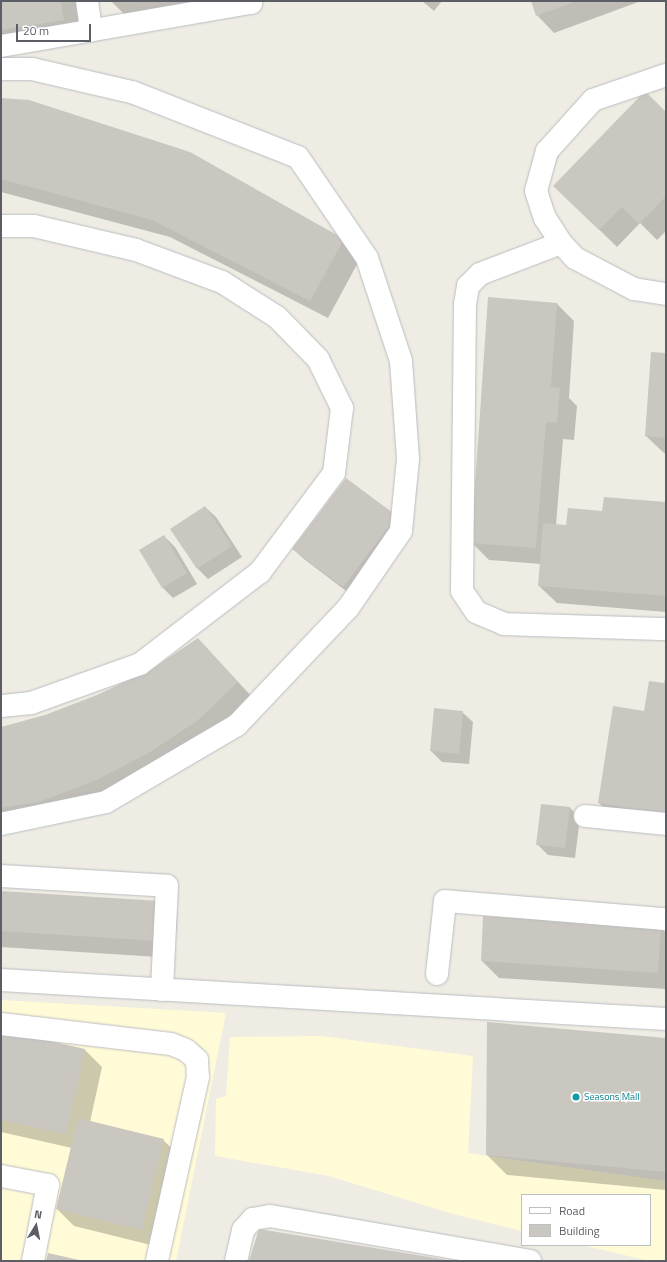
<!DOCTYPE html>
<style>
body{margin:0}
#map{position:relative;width:667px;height:1262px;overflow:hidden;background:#efede3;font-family:"Titillium Web",sans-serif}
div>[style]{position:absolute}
.commercial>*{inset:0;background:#fffbd7}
.shadow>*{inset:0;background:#0003}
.building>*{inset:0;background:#cac7c0}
.roads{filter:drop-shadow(0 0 1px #babcc2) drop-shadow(0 0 1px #babcc2)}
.minor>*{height:22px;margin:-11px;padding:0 11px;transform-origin:11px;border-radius:11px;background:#fff}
.dots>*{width:11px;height:11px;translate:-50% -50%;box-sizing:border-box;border:2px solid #fff;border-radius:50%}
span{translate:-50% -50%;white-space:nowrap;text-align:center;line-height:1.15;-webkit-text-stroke:3px #fff;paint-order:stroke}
.culture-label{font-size:10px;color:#0d838f}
.left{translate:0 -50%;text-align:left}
.frame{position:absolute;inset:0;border:2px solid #5b5e64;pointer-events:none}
.legend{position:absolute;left:521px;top:1194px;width:130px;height:52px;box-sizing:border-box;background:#fff;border:1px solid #bdbfc1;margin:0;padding:5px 7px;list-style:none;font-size:12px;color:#5b5e64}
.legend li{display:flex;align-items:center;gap:8px;height:20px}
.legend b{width:20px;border:1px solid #bdbfc1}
.north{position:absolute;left:16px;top:1206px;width:40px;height:40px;-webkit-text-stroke:3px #fff;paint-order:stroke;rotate:10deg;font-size:11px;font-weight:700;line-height:16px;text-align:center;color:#5b5e64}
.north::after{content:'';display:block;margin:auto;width:14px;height:18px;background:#5b5e64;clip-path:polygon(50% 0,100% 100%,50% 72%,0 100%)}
.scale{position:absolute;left:16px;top:24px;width:75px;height:18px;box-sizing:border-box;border:2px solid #5b5e64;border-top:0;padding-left:5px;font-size:12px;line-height:14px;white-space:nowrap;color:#5b5e64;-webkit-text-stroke:3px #fff;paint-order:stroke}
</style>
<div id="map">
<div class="commercial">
<i style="clip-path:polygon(1px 1000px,226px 1013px,176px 1261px,1px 1261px)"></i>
<i style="clip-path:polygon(321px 1036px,473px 1056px,468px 1153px,666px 1181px,666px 1261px,649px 1261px,582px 1245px,650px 1245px,650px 1195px,522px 1195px,522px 1231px,453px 1214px,329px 1176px,215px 1156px,216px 1099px,226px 1096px,230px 1037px)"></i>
</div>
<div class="shadow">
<i style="clip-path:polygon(1px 1px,92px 1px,94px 17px,78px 19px,81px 37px,1px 45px)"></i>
<i style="clip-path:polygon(111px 1px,215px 1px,125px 15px)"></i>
<i style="clip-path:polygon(422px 1px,442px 1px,434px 11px)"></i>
<i style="clip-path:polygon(532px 1px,641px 1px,554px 33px,537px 15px)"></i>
<i style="clip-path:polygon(1px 99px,344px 240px,361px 257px,328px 318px,170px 237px,1px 192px)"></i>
<i style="clip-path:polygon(666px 113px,666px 231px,657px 240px,640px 223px,617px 247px,572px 203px)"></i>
<i style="clip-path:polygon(489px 298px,557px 304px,574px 321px,569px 398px,577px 406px,574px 440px,563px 439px,556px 525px,567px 526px,603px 512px,666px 503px,666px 612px,557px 603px,539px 586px,541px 564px,489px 560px,472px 543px)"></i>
<i style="clip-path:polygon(666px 354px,666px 453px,664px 453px,646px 436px)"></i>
<i style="clip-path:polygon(205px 507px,216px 517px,242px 557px,208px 579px,198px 569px,171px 529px)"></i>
<i style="clip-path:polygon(396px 517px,354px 597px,304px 559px,293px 549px)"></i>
<i style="clip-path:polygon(164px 536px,175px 547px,197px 584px,173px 598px,163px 588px,140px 551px)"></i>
<i style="clip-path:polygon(198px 639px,255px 700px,164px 771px,1px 828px,1px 728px,46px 716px,98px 696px,152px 670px)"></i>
<i style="clip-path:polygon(666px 678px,666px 828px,616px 820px,599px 803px,645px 712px,650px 682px,665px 684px)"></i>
<i style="clip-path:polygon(462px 712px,473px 722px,469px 764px,442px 762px,431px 751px)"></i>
<i style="clip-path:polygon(569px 807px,580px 818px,575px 858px,548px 855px,537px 844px)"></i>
<i style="clip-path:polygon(1px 892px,159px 902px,177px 920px,174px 958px,1px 947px)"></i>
<i style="clip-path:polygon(661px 928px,666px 933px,666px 989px,499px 978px,482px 961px)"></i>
<i style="clip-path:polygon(1px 1031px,85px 1050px,102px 1067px,90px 1122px,163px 1140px,181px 1157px,159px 1247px,74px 1226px,57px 1209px,72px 1148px,1px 1132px)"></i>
<i style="clip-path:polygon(666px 1039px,666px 1190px,507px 1175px,487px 1155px)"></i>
</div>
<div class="building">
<i style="clip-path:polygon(1px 1px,64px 1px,61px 2px,64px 20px,1px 30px)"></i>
<i style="clip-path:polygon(531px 1px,577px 1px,536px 16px)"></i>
<i style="clip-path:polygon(645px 91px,666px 112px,666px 196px,639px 224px,622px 207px,599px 230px,553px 186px)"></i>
<i style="clip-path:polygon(1px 98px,29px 100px,190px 152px,344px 239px,310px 301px,152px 220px,1px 179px)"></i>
<i style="clip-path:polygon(488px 297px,557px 303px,551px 387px,560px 388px,557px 423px,546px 422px,536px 548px,471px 543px)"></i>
<i style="clip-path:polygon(651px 352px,666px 353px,666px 438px,645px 436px)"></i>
<i style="clip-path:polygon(346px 478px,397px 516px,343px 587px,292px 549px)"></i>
<i style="clip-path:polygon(604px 497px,666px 502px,666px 596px,538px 586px,543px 523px,566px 525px,568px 508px,602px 511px)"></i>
<i style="clip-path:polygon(205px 506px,232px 546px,197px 569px,170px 529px)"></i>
<i style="clip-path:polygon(164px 535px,187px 573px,162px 588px,139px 550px)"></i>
<i style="clip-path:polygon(198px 638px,238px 682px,197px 721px,147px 754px,96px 780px,39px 802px,1px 808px,1px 727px,45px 715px,97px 695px,152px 669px)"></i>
<i style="clip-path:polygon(665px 678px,666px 814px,598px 803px,613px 706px,644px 711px,649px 681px,664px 683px)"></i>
<i style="clip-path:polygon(434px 708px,463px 711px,459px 754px,430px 751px)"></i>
<i style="clip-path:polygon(541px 804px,570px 807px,565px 848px,536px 845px)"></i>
<i style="clip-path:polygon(1px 891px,160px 901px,157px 941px,1px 931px)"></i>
<i style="clip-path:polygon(483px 916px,661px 927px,658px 973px,481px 961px)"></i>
<i style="clip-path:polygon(487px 1022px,666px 1038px,666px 1172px,486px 1155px)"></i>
<i style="clip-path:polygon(1px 1030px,85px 1049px,66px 1134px,1px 1120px)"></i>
<i style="clip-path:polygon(78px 1118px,164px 1139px,142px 1230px,56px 1209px)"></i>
<i style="clip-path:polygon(259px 1229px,447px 1260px,447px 1261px,249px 1261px)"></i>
<i style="clip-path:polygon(48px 1253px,79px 1260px,79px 1261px,46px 1261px)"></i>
</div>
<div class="roads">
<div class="minor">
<i style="left:87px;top:1px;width:30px;rotate:82deg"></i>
<i style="left:1px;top:46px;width:254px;rotate:-9.8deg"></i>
<i style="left:251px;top:3px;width:2px;rotate:-90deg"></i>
<i style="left:1px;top:69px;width:31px"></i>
<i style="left:32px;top:69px;width:103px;rotate:13deg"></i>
<i style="left:132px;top:92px;width:178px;rotate:21.4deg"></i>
<i style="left:298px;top:157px;width:122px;rotate:55.7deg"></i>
<i style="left:367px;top:258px;width:108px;rotate:71.7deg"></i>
<i style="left:401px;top:361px;width:98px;rotate:85.9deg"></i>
<i style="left:408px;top:459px;width:72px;rotate:95.6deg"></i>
<i style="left:401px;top:531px;width:93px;rotate:124.5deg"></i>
<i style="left:348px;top:608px;width:161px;rotate:133.5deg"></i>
<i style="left:237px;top:725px;width:152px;rotate:149.6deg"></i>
<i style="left:106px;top:802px;width:107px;rotate:168.2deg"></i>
<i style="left:666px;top:75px;width:77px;rotate:161.1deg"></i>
<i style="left:593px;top:100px;width:69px;rotate:132deg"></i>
<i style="left:547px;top:151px;width:41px;rotate:105.4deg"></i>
<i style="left:536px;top:191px;width:28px;rotate:72deg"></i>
<i style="left:545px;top:218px;width:30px;rotate:57deg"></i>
<i style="left:561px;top:243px;width:21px;rotate:47deg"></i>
<i style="left:575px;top:258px;width:67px;rotate:27.7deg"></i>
<i style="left:634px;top:289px;width:32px;rotate:9deg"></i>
<i style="left:1px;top:226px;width:33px"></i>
<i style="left:34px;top:226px;width:105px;rotate:13.2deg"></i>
<i style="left:136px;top:250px;width:92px;rotate:20.4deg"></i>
<i style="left:222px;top:282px;width:65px;rotate:32.5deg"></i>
<i style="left:277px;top:317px;width:59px;rotate:45.7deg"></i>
<i style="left:318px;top:359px;width:55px;rotate:63.9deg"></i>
<i style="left:342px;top:408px;width:65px;rotate:97deg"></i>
<i style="left:334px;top:473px;width:124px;rotate:126.8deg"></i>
<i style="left:260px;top:572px;width:151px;rotate:142.5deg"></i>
<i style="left:140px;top:664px;width:116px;rotate:160.3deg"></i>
<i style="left:31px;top:703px;width:30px;rotate:174deg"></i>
<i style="left:561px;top:243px;width:87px;rotate:159.1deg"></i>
<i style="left:480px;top:274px;width:17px;rotate:135deg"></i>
<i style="left:468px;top:286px;width:18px;rotate:99deg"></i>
<i style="left:465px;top:304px;width:287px;rotate:90.6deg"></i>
<i style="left:462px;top:591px;width:25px;rotate:56deg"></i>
<i style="left:476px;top:612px;width:30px;rotate:23deg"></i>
<i style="left:504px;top:624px;width:162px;rotate:1.8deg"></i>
<i style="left:585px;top:816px;width:81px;rotate:5.6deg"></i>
<i style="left:1px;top:876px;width:166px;rotate:3.4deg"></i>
<i style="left:167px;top:886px;width:104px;rotate:92.8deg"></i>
<i style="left:437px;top:974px;width:73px;rotate:-83.7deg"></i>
<i style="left:445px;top:901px;width:222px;rotate:4.7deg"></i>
<i style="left:1px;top:980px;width:666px;rotate:3.36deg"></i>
<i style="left:1px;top:1024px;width:171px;rotate:6.7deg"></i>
<i style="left:171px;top:1044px;width:16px;rotate:22deg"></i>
<i style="left:186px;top:1050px;width:15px;rotate:42deg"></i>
<i style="left:197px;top:1060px;width:17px;rotate:87deg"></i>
<i style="left:198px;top:1077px;width:189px;rotate:102.6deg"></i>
<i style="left:1px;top:1176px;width:48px;rotate:10.8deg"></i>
<i style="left:48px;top:1185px;width:77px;rotate:101.2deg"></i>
<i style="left:236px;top:1261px;width:32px;rotate:-77deg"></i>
<i style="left:243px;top:1230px;width:15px;rotate:-48deg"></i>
<i style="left:253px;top:1219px;width:17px;rotate:-10deg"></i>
<i style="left:270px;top:1216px;width:264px;rotate:9.8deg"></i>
</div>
</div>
<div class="dots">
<i style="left:576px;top:1097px;background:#0f9aa8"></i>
</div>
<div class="culture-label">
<span class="left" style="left:584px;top:1097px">Seasons Mall</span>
</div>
<div class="frame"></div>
<ul class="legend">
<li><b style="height:5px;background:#fff"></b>Road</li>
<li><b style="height:11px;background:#cac7c0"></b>Building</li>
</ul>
<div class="north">N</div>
<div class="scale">20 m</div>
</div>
